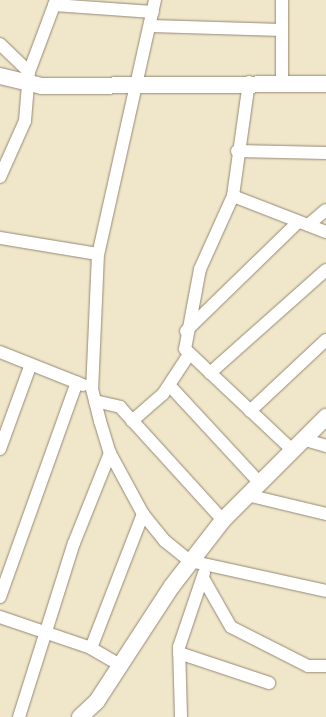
<!DOCTYPE html>
<style>
body{margin:0}
#map{position:relative;width:326px;height:717px;overflow:hidden;background:#f0e7ca;font-family:Sriracha,sans-serif}
div>[style]{position:absolute}
.roads{filter:drop-shadow(0 0 1px #968874) drop-shadow(0 0 1px #968874)}
.street>*{height:12px;margin:-6px;padding:0 6px;transform-origin:6px;border-radius:6px;background:#fff}
.secondary>*{height:16px;margin:-8px;padding:0 8px;transform-origin:8px;border-radius:8px;background:#fff}
span{translate:-50% -50%;white-space:nowrap;text-align:center;line-height:1.15;-webkit-text-stroke:3px #fcf5e5;paint-order:stroke}
</style>
<div id="map">
<div class="roads">
<div class="street">
<i style="left:155px;top:0;width:260px;rotate:102.6deg"></i>
<i style="left:98px;top:254px;width:135px;rotate:92.5deg"></i>
<i style="left:92px;top:389px;width:33px;rotate:76deg"></i>
<i style="left:100px;top:421px;width:34px;rotate:73deg"></i>
<i style="left:110px;top:453px;width:69px;rotate:61.6deg"></i>
<i style="left:143px;top:514px;width:35px;rotate:51deg"></i>
<i style="left:165px;top:541px;width:32px;rotate:39deg"></i>
<i style="left:190px;top:561px;width:139px;rotate:12.4deg"></i>
<i style="left:54px;top:5px;width:99px;rotate:4deg"></i>
<i style="left:151px;top:26px;width:131px;rotate:1.7deg"></i>
<i style="left:0;top:44px;width:40px;rotate:44deg"></i>
<i style="left:249px;top:82px;width:115px;rotate:98deg"></i>
<i style="left:233px;top:196px;width:80px;rotate:114.3deg"></i>
<i style="left:200px;top:269px;width:81px;rotate:100.6deg"></i>
<i style="left:185px;top:349px;width:146px;rotate:43.3deg"></i>
<i style="left:282px;top:84px;width:84px;rotate:-90deg"></i>
<i style="left:237px;top:151px;width:89px;rotate:1.3deg"></i>
<i style="left:0;top:177px;width:61px;rotate:-65.9deg"></i>
<i style="left:25px;top:121px;width:49px;rotate:-85.3deg"></i>
<i style="left:29px;top:72px;width:77px;rotate:-69.4deg"></i>
<i style="left:233px;top:196px;width:100px;rotate:21.2deg"></i>
<i style="left:308px;top:225px;width:23px;rotate:-40deg"></i>
<i style="left:0;top:238px;width:99px;rotate:9.3deg"></i>
<i style="left:186px;top:331px;width:156px;rotate:-44.2deg"></i>
<i style="left:0;top:352px;width:89px;rotate:21.7deg"></i>
<i style="left:210px;top:373px;width:155px;rotate:-41.6deg"></i>
<i style="left:170px;top:386px;width:131px;rotate:47.2deg"></i>
<i style="left:95px;top:401px;width:26px;rotate:13deg"></i>
<i style="left:120px;top:407px;width:153px;rotate:47.7deg"></i>
<i style="left:250px;top:411px;width:104px;rotate:-43.1deg"></i>
<i style="left:132px;top:421px;width:41px;rotate:-41.1deg"></i>
<i style="left:163px;top:394px;width:45px;rotate:-56.7deg"></i>
<i style="left:302px;top:439px;width:25px;rotate:16deg"></i>
<i style="left:0;top:449px;width:90px;rotate:-70deg"></i>
<i style="left:247px;top:495px;width:81px;rotate:13.5deg"></i>
<i style="left:203px;top:578px;width:56px;rotate:60.3deg"></i>
<i style="left:231px;top:627px;width:86px;rotate:26.9deg"></i>
<i style="left:308px;top:666px;width:18px"></i>
<i style="left:0;top:597px;width:228px;rotate:-70.3deg"></i>
<i style="left:0;top:617px;width:96px;rotate:18.8deg"></i>
<i style="left:179px;top:653px;width:95px;rotate:18.4deg"></i>
<i style="left:120px;top:665px;width:34px;rotate:-150deg"></i>
<i style="left:91px;top:648px;width:144px;rotate:-68.8deg"></i>
<i style="left:19px;top:717px;width:182px;rotate:-72.5deg"></i>
<i style="left:74px;top:543px;width:97px;rotate:-68.2deg"></i>
<i style="left:181px;top:717px;width:70px;rotate:-91.6deg"></i>
<i style="left:179px;top:647px;width:78px;rotate:-71.3deg"></i>
</div>
<div class="secondary">
<i style="left:0;top:76px;width:43px;rotate:13.4deg"></i>
<i style="left:42px;top:86px;width:284px;rotate:-0.4deg"></i>
<i style="left:80px;top:717px;width:23px;rotate:-43deg"></i>
<i style="left:97px;top:701px;width:137px;rotate:-56.9deg"></i>
<i style="left:172px;top:586px;width:83px;rotate:-52.3deg"></i>
<i style="left:223px;top:520px;width:146px;rotate:-45deg"></i>
</div>
</div>
</div>
